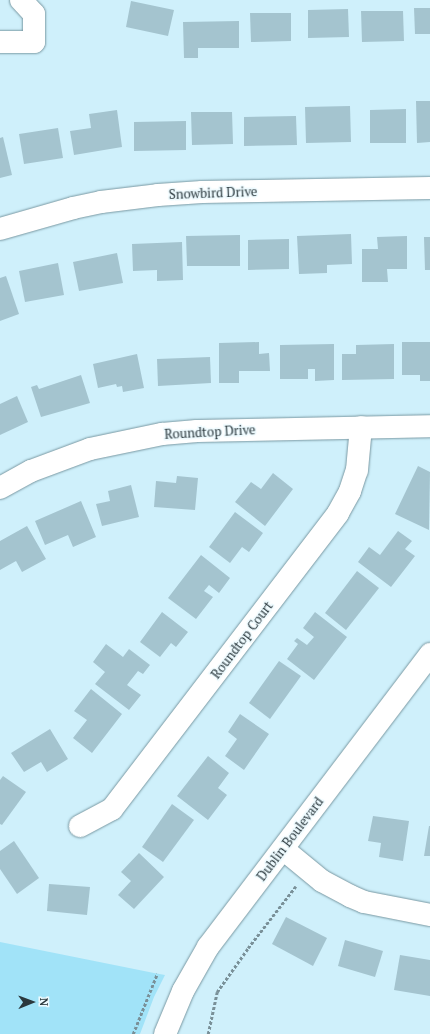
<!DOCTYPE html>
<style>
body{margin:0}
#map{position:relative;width:430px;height:1034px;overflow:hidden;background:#cff0fb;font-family:"PT Serif",serif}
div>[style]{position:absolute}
.green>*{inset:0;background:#a1e3f8}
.building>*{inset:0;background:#a4c4cf}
.path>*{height:2.5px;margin-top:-1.25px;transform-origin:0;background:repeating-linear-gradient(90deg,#799098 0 3px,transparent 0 5px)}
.roads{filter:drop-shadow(0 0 1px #7998a2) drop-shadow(0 0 1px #7998a2)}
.minor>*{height:22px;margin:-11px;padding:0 11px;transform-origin:11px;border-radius:11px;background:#fff}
.major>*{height:22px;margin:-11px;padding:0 11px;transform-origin:11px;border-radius:11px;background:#fff}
span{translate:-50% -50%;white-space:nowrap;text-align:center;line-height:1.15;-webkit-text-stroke:3px #edfafe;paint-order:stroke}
.street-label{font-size:13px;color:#2b383d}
.north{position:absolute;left:12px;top:982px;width:40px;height:40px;-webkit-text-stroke:3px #edfafe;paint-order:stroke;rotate:89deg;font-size:11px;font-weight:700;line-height:16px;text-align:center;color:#2b383d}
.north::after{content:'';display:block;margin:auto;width:14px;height:18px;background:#2b383d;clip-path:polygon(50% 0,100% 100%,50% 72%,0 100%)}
</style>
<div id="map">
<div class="green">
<i style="clip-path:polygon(0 942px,154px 973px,165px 975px,154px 997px,140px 1034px,0 1034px)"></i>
</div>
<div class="building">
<i style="clip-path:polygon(131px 1px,174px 10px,168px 36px,126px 27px)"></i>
<i style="clip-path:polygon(414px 8px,430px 8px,430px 34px,415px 34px)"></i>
<i style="clip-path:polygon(348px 9px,349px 37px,308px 38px,308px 10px)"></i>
<i style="clip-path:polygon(361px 11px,403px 11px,404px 41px,362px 42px)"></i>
<i style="clip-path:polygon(250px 13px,291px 13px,291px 41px,251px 42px)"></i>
<i style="clip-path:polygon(239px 21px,239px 48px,198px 48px,198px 58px,184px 58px,183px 22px)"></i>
<i style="clip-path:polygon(416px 101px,430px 101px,430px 142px,417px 143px)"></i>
<i style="clip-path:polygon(350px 106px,351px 142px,306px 143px,305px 107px)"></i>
<i style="clip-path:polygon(406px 109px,406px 143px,370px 143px,370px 110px)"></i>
<i style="clip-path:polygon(117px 110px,122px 147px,74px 155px,70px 131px,91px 128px,89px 114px)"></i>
<i style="clip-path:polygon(191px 112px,232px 112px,233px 144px,192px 145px)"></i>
<i style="clip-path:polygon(296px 116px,297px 145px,244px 146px,244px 117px)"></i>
<i style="clip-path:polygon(186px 121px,186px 150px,134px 151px,134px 122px)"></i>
<i style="clip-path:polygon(58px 128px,63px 158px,24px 164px,19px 134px)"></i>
<i style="clip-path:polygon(3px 137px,12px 175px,0 178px,0 138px)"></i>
<i style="clip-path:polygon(351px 234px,352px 264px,327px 265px,327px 273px,299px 274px,297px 236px)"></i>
<i style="clip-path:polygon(240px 235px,240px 266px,187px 266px,186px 236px)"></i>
<i style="clip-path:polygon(407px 236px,407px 269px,387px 269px,388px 282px,362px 282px,362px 249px,378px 249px,377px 237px)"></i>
<i style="clip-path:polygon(424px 237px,430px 237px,430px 270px,425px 270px)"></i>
<i style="clip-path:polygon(289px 239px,289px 269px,248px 270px,248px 240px)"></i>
<i style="clip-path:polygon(182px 242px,183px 280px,157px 281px,157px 270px,133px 271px,132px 244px)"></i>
<i style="clip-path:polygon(117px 253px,123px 283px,79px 291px,73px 262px)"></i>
<i style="clip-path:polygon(58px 263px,64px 295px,25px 302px,19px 271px)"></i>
<i style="clip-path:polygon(6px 276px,19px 314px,0 321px,0 278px)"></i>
<i style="clip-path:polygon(259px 342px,259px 354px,269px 353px,270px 371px,239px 371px,239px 383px,219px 383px,219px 343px)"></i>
<i style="clip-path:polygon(402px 342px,430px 342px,430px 381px,420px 381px,420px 375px,402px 375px)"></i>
<i style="clip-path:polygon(334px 344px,334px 380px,315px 381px,315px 369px,308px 369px,308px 379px,280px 379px,280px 345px)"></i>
<i style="clip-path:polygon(394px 344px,394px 379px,342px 380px,342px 354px,356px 354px,356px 345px)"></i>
<i style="clip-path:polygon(137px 354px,144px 388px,123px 392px,122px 386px,117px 387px,116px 384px,98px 388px,93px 364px)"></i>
<i style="clip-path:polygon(210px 357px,211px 383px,158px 386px,157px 359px)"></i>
<i style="clip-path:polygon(81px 375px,90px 403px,41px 417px,31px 387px,37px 385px,39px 389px)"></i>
<i style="clip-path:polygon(17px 396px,28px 422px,0 435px,0 404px)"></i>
<i style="clip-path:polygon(418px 466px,430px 472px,429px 530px,395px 514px)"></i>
<i style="clip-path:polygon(273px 473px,293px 489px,265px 526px,235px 502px,251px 482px,261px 489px)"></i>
<i style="clip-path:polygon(177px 476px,198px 478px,195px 510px,154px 507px,156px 481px,176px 483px)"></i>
<i style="clip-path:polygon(131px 485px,139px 517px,102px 526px,96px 504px,110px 501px,108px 491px)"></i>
<i style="clip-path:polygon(81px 501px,96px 537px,73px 547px,68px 535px,45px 545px,35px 521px)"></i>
<i style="clip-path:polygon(235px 512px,263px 533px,249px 552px,242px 547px,230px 563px,209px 547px)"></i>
<i style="clip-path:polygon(27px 526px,46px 559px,22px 572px,16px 561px,0 570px,0 541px)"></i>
<i style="clip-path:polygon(398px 531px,412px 541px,405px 549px,415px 556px,391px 587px,358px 562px,369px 547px,380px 555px)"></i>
<i style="clip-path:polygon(201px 555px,230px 578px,219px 593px,209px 585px,204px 591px,213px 597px,196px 619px,168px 598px)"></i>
<i style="clip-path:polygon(357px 571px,379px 588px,346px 630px,325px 613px)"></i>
<i style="clip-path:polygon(162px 612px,188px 632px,176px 647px,171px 643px,160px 657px,140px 642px)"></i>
<i style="clip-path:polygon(315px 612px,347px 637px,314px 680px,287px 659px,298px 644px,294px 641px,297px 638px,307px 645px,314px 637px,303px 628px)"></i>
<i style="clip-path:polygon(106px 644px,123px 657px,129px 649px,150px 665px,143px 674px,138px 671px,127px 685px,141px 695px,129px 710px,95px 684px,105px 672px,93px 662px)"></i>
<i style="clip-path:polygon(279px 661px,301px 676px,270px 719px,249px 703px)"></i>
<i style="clip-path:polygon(91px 689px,122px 714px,92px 753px,73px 738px,87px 720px,74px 711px)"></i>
<i style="clip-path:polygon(240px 714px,269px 734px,244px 770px,225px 756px,237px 739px,228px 732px)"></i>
<i style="clip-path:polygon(50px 729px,68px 759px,47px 772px,41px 762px,24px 772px,11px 753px)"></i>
<i style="clip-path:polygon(208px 756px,229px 773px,218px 788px,227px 795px,208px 820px,177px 796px)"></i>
<i style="clip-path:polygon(3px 776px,26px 792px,2px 825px,0 824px,0 780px)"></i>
<i style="clip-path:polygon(172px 804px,194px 820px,163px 862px,142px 847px)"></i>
<i style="clip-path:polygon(373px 816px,409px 821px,403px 861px,379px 857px,381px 843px,368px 841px)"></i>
<i style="clip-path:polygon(429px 826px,430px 826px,430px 856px,424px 856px)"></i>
<i style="clip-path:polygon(14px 841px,39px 878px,17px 894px,0 869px,0 851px)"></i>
<i style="clip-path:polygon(139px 853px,164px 877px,134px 909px,118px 895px,131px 881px,121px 872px)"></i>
<i style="clip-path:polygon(49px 884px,90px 887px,87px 915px,47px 911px)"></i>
<i style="clip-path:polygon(286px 917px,327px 938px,313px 966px,272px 944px)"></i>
<i style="clip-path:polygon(345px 940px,383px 951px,375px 977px,338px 966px)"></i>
<i style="clip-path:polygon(400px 955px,430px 960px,430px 996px,394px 990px)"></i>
</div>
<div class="path">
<i style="left:133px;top:1034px;width:65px;rotate:-68.2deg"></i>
<i style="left:208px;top:1034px;width:43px;rotate:-77.9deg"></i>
<i style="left:217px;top:992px;width:54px;rotate:-54.8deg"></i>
<i style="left:248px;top:948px;width:78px;rotate:-52.3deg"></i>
</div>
<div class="roads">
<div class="minor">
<i style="left:0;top:42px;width:34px"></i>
<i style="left:34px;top:42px;width:28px;rotate:-90deg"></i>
<i style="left:34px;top:14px;width:19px;rotate:-133deg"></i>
<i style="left:0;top:229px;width:76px;rotate:-16deg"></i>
<i style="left:73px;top:208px;width:29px;rotate:-12deg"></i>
<i style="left:101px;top:202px;width:57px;rotate:-7deg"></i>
<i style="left:158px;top:195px;width:44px;rotate:-3.9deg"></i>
<i style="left:202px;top:192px;width:228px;rotate:-1deg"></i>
<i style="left:0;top:488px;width:35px;rotate:-29deg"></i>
<i style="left:31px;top:471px;width:63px;rotate:-20.4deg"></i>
<i style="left:90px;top:449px;width:74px;rotate:-11.8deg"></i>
<i style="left:162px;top:434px;width:35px;rotate:-5deg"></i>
<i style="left:197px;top:431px;width:233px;rotate:-1.2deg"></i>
<i style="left:80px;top:826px;width:36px;rotate:-28deg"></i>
<i style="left:112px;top:809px;width:372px;rotate:-52.6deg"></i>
<i style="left:338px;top:513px;width:25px;rotate:-61deg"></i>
<i style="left:350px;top:491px;width:22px;rotate:-72deg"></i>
<i style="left:357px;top:470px;width:43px;rotate:-84.7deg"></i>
<i style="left:283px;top:849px;width:50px;rotate:39.4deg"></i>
<i style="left:322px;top:881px;width:32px;rotate:28deg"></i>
<i style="left:350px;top:896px;width:15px;rotate:23deg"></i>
<i style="left:364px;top:902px;width:67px;rotate:11.1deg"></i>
</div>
<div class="major">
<i style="left:165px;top:1034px;width:47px;rotate:-67.3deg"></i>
<i style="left:183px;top:991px;width:51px;rotate:-60.4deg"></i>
<i style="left:208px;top:947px;width:368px;rotate:-52.8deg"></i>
</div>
</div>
<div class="street-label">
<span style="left:213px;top:193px;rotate:-2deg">Snowbird Drive</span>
<span style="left:210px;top:432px;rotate:-3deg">Roundtop Drive</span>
<span style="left:242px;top:640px;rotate:-53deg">Roundtop Court</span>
<span style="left:290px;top:839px;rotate:-53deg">Dublin Boulevard</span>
</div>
<div class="north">N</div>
</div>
